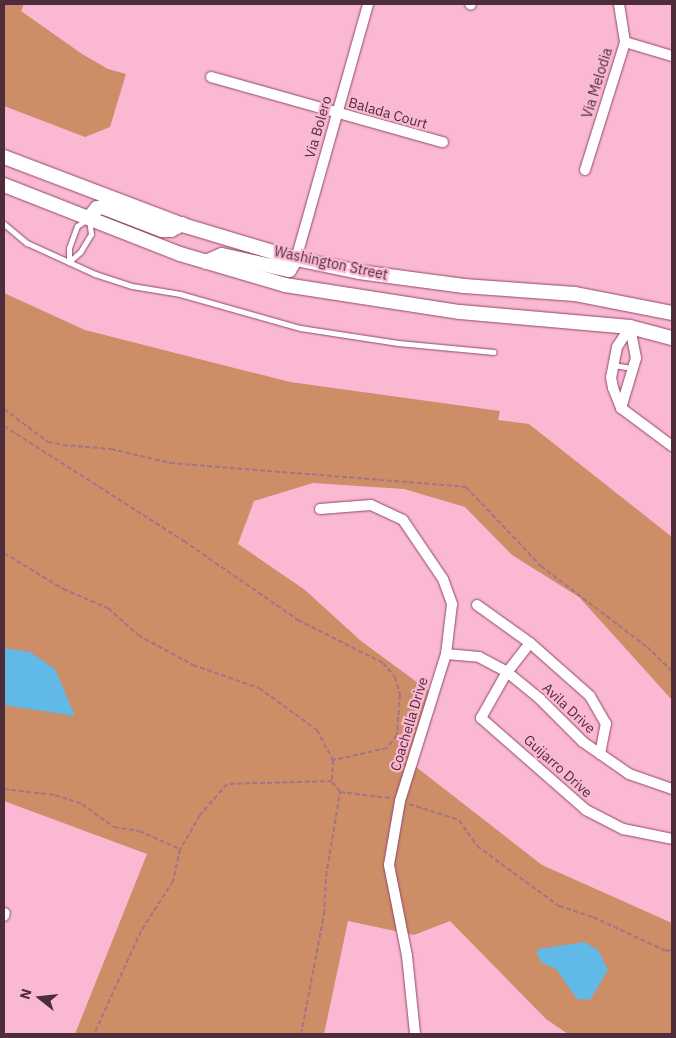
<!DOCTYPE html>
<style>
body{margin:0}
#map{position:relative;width:676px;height:1038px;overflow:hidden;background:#fab8d3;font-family:"IBM Plex Sans",sans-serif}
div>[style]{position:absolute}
.green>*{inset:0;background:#cc8d67}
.water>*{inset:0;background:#60b9e6}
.path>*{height:2px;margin-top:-1px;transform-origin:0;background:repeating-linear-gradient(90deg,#a57388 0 5px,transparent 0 7.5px)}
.roads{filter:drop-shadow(0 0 1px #90486a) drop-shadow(0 0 1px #90486a)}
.lane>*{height:5px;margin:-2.5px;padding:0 2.5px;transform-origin:2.5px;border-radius:2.5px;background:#fff}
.street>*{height:10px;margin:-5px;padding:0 5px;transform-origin:5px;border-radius:5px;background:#fff}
.secondary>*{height:14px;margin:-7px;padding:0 7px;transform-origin:7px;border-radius:7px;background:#fff}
span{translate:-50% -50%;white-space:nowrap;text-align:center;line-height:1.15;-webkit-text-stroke:4.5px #fab8d3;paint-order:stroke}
.street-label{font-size:14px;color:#4e2d3b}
.frame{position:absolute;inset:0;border:5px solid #4e2d3b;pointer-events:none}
.north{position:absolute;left:15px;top:973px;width:50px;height:50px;-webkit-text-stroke:4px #fab8d3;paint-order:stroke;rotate:286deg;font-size:14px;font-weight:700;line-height:20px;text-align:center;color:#4e2d3b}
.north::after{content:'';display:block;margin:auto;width:18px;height:22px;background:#4e2d3b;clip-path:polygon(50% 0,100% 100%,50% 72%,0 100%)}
</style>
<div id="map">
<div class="green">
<i style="clip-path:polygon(4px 4px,24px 4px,21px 11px,82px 54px,108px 69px,126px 74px,110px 127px,85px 137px,4px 106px)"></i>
<i style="clip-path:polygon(4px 293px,85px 330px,290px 382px,500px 411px,498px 420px,529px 424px,672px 537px,672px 700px,579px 597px,512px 555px,465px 507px,404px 489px,313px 483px,254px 501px,238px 544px,305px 590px,361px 641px,433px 694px,411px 763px,542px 865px,672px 923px,672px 1034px,568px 1034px,546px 1019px,450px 921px,414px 935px,348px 921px,324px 1034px,75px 1034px,147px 854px,4px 801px)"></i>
</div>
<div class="water">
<i style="clip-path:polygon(4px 648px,30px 652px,55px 669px,75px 716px,4px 705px)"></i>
<i style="clip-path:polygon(585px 942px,598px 950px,608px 970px,590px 1000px,577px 999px,556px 969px,542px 963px,537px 954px,538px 949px)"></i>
</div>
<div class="path">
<i style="left:4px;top:409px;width:55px;rotate:36.9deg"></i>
<i style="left:48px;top:442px;width:15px;rotate:11deg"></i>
<i style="left:63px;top:445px;width:48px;rotate:4.8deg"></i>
<i style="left:111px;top:449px;width:61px;rotate:13.3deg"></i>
<i style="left:170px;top:463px;width:297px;rotate:4.6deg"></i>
<i style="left:466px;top:487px;width:109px;rotate:46.5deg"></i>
<i style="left:541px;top:566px;width:133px;rotate:37.4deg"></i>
<i style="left:647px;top:647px;width:35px;rotate:44deg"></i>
<i style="left:4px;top:426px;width:214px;rotate:32.6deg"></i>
<i style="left:184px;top:541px;width:139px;rotate:34.7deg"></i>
<i style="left:298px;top:620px;width:95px;rotate:26.8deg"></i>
<i style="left:383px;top:663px;width:18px;rotate:49deg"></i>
<i style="left:395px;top:677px;width:19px;rotate:74deg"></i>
<i style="left:400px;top:695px;width:40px;rotate:94.3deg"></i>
<i style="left:397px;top:735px;width:16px;rotate:128deg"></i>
<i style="left:387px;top:748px;width:55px;rotate:167.5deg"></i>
<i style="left:333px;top:760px;width:21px;rotate:93deg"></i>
<i style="left:332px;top:781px;width:105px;rotate:178.4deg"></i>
<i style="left:227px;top:784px;width:41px;rotate:131.1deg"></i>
<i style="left:200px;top:815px;width:39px;rotate:120deg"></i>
<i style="left:180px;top:849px;width:33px;rotate:102deg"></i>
<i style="left:173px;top:881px;width:59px;rotate:122.6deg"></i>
<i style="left:141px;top:931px;width:113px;rotate:114.5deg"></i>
<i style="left:4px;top:553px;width:69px;rotate:31.4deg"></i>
<i style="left:63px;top:589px;width:49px;rotate:22.9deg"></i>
<i style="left:108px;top:608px;width:40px;rotate:42deg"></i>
<i style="left:138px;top:635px;width:63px;rotate:28.6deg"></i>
<i style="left:193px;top:665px;width:70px;rotate:19.2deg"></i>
<i style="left:259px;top:688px;width:72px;rotate:35.9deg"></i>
<i style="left:317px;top:730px;width:34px;rotate:62deg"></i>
<i style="left:332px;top:782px;width:13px;rotate:51deg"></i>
<i style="left:4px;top:789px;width:51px;rotate:6.7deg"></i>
<i style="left:55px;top:795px;width:28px;rotate:18deg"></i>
<i style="left:82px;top:804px;width:39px;rotate:36deg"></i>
<i style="left:114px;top:827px;width:25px;rotate:9deg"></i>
<i style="left:139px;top:831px;width:45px;rotate:23.7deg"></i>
<i style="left:409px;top:804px;width:52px;rotate:17.7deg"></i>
<i style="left:459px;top:820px;width:32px;rotate:55deg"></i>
<i style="left:477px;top:846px;width:102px;rotate:36.2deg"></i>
<i style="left:559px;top:906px;width:36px;rotate:18deg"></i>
<i style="left:593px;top:917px;width:81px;rotate:25deg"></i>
<i style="left:666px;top:951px;width:6px;rotate:-9deg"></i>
<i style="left:301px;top:1034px;width:122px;rotate:-79.1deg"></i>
<i style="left:324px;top:914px;width:38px;rotate:-87deg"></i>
<i style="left:326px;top:876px;width:85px;rotate:-80.5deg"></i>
<i style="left:340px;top:792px;width:50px;rotate:6.8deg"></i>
</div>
<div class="roads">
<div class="lane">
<i style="left:89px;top:218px;width:16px;rotate:83deg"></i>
<i style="left:91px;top:234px;width:21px;rotate:121deg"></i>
<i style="left:80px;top:252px;width:15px;rotate:138deg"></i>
<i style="left:69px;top:262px;width:14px;rotate:-90deg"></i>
<i style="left:69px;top:248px;width:23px;rotate:-70deg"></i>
<i style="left:77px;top:226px;width:14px;rotate:-34deg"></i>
<i style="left:4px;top:224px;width:30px;rotate:40deg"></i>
<i style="left:27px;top:243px;width:75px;rotate:24.5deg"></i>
<i style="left:95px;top:274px;width:39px;rotate:18deg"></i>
<i style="left:132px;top:286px;width:49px;rotate:9.5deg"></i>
<i style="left:180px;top:294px;width:125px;rotate:15.8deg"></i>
<i style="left:300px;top:328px;width:99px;rotate:8.7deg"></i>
<i style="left:398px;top:343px;width:96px;rotate:5.4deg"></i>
<i style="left:613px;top:365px;width:20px;rotate:9deg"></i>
</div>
<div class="street">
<i style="left:470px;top:4px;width:1px;rotate:45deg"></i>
<i style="left:625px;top:42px;width:49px;rotate:16.6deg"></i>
<i style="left:211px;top:77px;width:241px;rotate:15.7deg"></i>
<i style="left:585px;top:170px;width:134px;rotate:-72.6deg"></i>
<i style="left:625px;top:42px;width:38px;rotate:-99deg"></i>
<i style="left:296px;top:259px;width:265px;rotate:-74.2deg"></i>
<i style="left:630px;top:327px;width:24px;rotate:123deg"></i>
<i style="left:617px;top:347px;width:31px;rotate:101deg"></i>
<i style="left:611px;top:377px;width:11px;rotate:80deg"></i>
<i style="left:613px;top:388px;width:22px;rotate:68deg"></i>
<i style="left:621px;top:408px;width:64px;rotate:36.7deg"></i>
<i style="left:621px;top:408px;width:52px;rotate:-73.3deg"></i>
<i style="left:636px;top:358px;width:32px;rotate:-101deg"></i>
<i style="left:320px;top:509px;width:51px;rotate:-4.5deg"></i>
<i style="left:371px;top:505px;width:35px;rotate:25deg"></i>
<i style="left:403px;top:520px;width:71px;rotate:55.9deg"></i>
<i style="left:443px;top:579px;width:27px;rotate:70deg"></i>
<i style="left:452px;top:604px;width:50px;rotate:96.8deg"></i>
<i style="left:446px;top:654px;width:154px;rotate:107.4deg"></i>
<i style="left:400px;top:801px;width:65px;rotate:99.8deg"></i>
<i style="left:389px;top:865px;width:93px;rotate:78.8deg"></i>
<i style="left:407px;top:956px;width:78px;rotate:84.1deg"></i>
<i style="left:477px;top:605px;width:65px;rotate:35.6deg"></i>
<i style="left:446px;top:654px;width:33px;rotate:5deg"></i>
<i style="left:479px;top:657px;width:32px;rotate:28deg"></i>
<i style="left:507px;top:672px;width:43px;rotate:39.3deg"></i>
<i style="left:540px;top:699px;width:61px;rotate:45deg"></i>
<i style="left:583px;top:742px;width:56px;rotate:34.8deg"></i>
<i style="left:629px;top:774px;width:46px;rotate:19.2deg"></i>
<i style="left:600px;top:754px;width:31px;rotate:-79deg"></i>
<i style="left:606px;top:724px;width:32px;rotate:-120deg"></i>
<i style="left:590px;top:696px;width:80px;rotate:-138.5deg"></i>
<i style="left:530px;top:643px;width:37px;rotate:128deg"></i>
<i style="left:507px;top:672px;width:53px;rotate:119.5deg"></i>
<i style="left:481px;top:718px;width:140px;rotate:41.2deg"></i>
<i style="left:586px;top:810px;width:42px;rotate:27.2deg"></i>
<i style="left:623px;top:829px;width:50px;rotate:11.5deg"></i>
<i style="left:4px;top:916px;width:3px;rotate:-72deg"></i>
</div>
<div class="secondary">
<i style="left:4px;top:157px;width:195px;rotate:20.8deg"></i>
<i style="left:186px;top:226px;width:115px;rotate:16.7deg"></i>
<i style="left:296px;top:259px;width:64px;rotate:11.7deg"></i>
<i style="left:359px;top:272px;width:106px;rotate:7.6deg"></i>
<i style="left:464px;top:286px;width:111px;rotate:4.1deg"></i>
<i style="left:575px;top:294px;width:99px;rotate:11.1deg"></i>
<i style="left:4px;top:185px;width:189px;rotate:21.4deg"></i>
<i style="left:180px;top:254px;width:109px;rotate:16.4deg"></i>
<i style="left:285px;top:285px;width:177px;rotate:8.8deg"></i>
<i style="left:460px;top:312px;width:171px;rotate:5deg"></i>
<i style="left:630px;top:327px;width:43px;rotate:14.7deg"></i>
<i style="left:89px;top:218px;width:13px;rotate:-51deg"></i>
<i style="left:97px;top:208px;width:5px;rotate:-11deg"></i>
<i style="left:102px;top:207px;width:64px;rotate:21deg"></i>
<i style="left:162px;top:230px;width:9px"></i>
<i style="left:171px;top:230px;width:13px;rotate:-27deg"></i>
<i style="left:206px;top:262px;width:17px;rotate:-24deg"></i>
<i style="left:222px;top:255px;width:69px;rotate:12.6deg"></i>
<i style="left:289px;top:270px;width:13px;rotate:-58deg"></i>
</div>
</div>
<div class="street-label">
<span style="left:597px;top:83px;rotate:-73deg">Via Melodia</span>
<span style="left:388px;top:113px;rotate:16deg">Balada Court</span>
<span style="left:318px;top:127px;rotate:-74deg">Via Bolero</span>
<span style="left:331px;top:263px;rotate:12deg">Washington Street</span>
<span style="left:569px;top:708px;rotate:43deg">Avila Drive</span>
<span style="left:409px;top:724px;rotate:-73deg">Coachella Drive</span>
<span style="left:558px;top:766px;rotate:42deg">Guijarro Drive</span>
</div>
<div class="frame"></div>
<div class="north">N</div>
</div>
